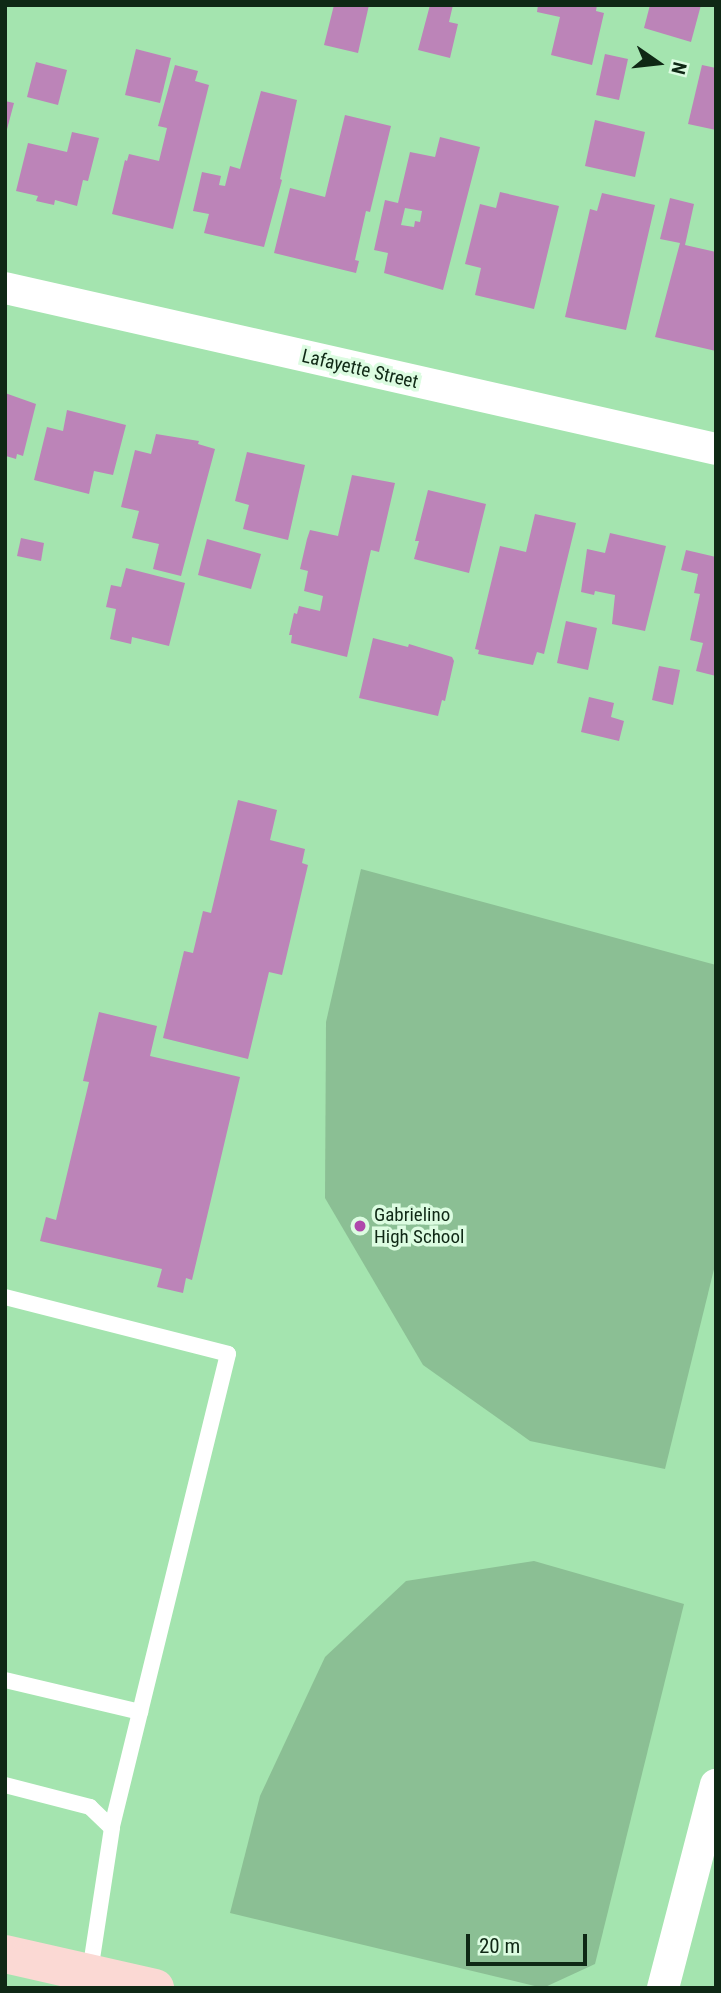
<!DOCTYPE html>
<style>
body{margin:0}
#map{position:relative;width:721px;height:1993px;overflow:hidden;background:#a4e4af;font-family:"Roboto Condensed",sans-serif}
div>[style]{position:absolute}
.green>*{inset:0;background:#8bbf94}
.building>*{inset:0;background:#bc84b8}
.lane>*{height:16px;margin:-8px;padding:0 8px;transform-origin:8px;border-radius:8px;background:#fff}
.street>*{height:32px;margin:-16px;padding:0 16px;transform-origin:16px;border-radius:16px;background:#fff}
.secondary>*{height:38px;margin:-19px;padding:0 19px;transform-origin:19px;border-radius:19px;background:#fbd9d4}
.dots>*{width:19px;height:19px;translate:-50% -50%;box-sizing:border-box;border:4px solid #dcfce1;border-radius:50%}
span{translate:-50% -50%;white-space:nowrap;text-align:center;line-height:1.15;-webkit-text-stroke:7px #dcfce1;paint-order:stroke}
.street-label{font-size:19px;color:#0f2815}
.poi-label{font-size:19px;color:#0f2815}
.left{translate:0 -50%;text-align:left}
.frame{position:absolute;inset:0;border:7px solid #0f2815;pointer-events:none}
.north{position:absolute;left:623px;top:28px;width:70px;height:70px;-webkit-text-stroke:5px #dcfce1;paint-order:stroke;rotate:104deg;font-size:19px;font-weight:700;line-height:28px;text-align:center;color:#0f2815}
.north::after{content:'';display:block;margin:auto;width:24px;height:32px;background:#0f2815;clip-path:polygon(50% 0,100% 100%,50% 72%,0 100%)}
.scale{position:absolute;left:466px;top:1934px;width:121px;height:32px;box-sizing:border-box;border:4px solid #0f2815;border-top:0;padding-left:9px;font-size:21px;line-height:24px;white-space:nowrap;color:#0f2815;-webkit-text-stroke:5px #dcfce1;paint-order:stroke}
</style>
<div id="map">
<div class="green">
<i style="clip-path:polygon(361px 869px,716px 965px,716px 1261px,665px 1469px,530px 1441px,423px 1365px,325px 1198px,326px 1022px)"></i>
<i style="clip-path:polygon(534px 1561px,684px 1604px,595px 1964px,543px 1988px,230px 1913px,260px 1796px,325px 1657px,406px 1581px)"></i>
</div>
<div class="building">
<i style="clip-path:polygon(334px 5px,369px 5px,358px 53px,324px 45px)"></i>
<i style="clip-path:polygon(430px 5px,453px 5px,449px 22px,458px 24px,450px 58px,418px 50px)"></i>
<i style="clip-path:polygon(538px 5px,597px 5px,596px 11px,604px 13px,592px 65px,551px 55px,560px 17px,537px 12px)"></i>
<i style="clip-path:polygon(650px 5px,701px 5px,691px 42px,644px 28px)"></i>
<i style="clip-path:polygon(136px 49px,171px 58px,160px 103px,125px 95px)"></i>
<i style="clip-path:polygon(605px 54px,628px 59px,619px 100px,596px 95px)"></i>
<i style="clip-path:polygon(36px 62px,67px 70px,58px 105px,27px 97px)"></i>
<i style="clip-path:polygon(175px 65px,198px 71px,195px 81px,209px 85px,173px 229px,112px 214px,125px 160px,127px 161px,129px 154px,159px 161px,167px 128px,158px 126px)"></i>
<i style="clip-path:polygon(702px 65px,716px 68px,716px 130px,688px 124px)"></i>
<i style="clip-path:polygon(261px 91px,297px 100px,280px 179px,282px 180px,264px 247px,204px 233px,209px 214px,193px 211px,202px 172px,221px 176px,219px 185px,225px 186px,230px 166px,240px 169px)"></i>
<i style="clip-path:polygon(5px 101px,14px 103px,6px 133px,5px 133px)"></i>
<i style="clip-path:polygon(345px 115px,391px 126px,370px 212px,366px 211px,355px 260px,359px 261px,356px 273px,274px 253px,290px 188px,325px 197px)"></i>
<i style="clip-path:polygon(595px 120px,645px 132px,635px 177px,585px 166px)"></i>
<i style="clip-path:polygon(72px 132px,99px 138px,88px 181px,83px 180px,77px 206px,55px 200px,54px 205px,36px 201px,38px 196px,16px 191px,28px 143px,67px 152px)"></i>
<i style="clip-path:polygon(evenodd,440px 137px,480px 147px,443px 290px,384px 273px,388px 253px,374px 250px,385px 200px,398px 203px,410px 152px,435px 157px,440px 137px,405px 208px,422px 211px,420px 222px,415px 221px,414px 227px,401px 225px,405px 208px)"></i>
<i style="clip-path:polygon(500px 192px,559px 206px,534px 309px,475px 295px,481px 268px,465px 264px,480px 204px,496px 208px)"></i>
<i style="clip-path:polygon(602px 193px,655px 205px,626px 330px,565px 317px,590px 209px,597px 211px)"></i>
<i style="clip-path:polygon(670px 198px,694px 204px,685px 245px,716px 252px,716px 351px,655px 337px,680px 243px,660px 239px)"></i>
<i style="clip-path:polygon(5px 393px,36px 404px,23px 456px,17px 454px,16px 459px,6px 456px)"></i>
<i style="clip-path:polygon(67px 410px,126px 425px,113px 475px,94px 471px,89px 494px,34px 480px,47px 427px,63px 431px)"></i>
<i style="clip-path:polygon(156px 434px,199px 441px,198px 444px,215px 449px,181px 576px,153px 569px,159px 544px,132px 538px,139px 511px,121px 507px,135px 450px,151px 454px)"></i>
<i style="clip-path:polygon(247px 452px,305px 465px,288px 540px,243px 529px,249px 505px,235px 501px)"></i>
<i style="clip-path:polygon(352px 475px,395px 483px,379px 552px,371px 550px,347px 657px,291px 643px,292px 635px,289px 635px,294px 613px,297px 614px,299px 606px,320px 611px,323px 596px,304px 591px,308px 571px,300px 569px,307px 539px,310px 530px,338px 536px)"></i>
<i style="clip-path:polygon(428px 490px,486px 504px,469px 573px,414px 559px,419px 541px,415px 541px)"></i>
<i style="clip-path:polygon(535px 514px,576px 523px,544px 654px,537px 652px,533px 665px,478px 654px,479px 650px,475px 649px,500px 546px,526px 552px)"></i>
<i style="clip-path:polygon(610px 533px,666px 546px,645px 631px,612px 624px,615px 595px,595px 591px,594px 595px,581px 592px,587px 549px,605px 553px)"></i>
<i style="clip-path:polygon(21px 538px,44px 543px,41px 561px,17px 556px)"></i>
<i style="clip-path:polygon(207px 539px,261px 554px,251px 589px,198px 575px)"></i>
<i style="clip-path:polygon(686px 550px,716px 557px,716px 676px,696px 671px,703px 643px,690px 640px,700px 594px,694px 593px,698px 574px,681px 570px)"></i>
<i style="clip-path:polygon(126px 568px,185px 583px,169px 646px,132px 637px,131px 644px,110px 639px,116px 609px,106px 607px,111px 585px,121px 587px)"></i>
<i style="clip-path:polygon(566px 621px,597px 628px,588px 670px,557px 663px)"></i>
<i style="clip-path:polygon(373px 638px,408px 647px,409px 644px,452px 657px,454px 661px,445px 701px,442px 700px,438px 716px,359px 698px)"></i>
<i style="clip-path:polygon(659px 666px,680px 670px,673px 705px,652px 700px)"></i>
<i style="clip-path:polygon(589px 697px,614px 703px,611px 717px,624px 721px,619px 741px,581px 732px)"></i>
<i style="clip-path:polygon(238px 800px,277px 810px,270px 840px,305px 849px,302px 863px,308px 865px,282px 975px,269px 972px,248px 1059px,163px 1038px,184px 951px,193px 953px,203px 911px,211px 913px)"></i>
<i style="clip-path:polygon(99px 1012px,157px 1026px,150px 1056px,240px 1077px,192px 1280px,186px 1278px,183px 1293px,157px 1287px,162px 1269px,40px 1241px,46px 1217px,56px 1220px,89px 1082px,83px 1081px)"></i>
</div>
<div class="lane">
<i style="left:5px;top:1297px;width:230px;rotate:14.3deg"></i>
<i style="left:228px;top:1354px;width:488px;rotate:103.8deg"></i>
<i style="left:112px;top:1828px;width:146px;rotate:98.7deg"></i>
<i style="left:5px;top:1680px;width:139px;rotate:13.3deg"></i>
<i style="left:5px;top:1785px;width:88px;rotate:14.5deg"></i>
<i style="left:90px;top:1807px;width:30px;rotate:44deg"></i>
</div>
<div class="street">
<i style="left:5px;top:288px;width:729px;rotate:12.76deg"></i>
<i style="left:663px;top:1988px;width:210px;rotate:-75.4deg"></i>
</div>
<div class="secondary">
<i style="left:5px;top:1954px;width:154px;rotate:12.8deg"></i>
</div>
<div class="dots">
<i style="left:360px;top:1226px;background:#af48ab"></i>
</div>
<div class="street-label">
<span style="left:360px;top:369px;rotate:13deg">Lafayette Street</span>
</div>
<div class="poi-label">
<span class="left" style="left:374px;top:1226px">Gabrielino<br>High School</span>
</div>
<div class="frame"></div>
<div class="north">N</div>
<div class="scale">20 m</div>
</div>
